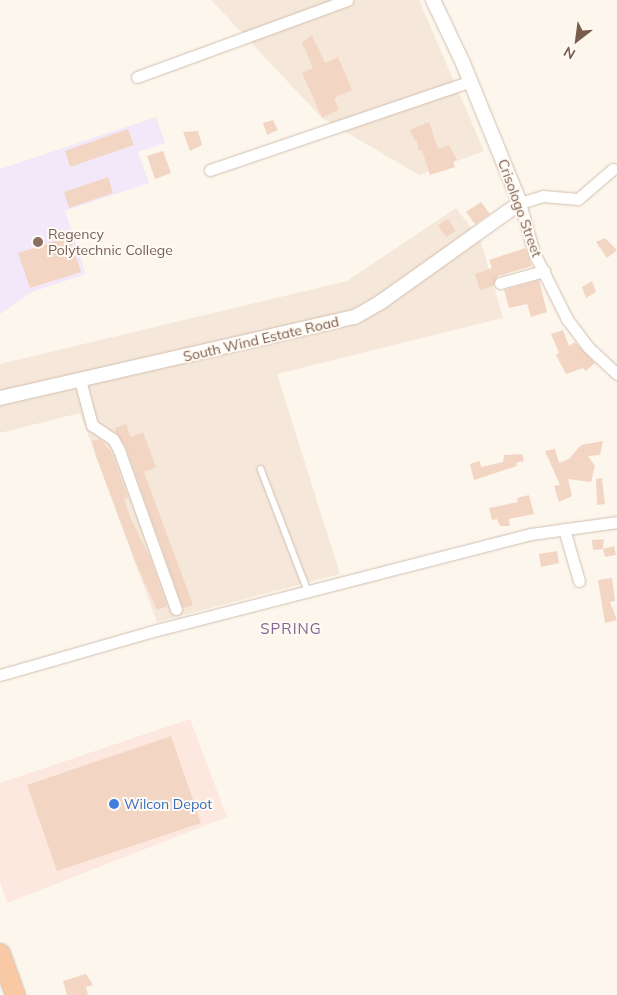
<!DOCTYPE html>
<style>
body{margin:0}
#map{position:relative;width:617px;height:995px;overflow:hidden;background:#fdf6ec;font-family:Mulish,sans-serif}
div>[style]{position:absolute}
.residential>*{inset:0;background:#f5e8da}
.commercial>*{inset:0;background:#fde8e0}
.education>*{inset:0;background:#f3e8fa}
.building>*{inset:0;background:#f3d5c3}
.roads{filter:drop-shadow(0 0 1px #d1beb0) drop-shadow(0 0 1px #d1beb0)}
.service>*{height:5.5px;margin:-2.75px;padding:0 2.75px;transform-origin:2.75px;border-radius:2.75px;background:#fff}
.minor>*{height:11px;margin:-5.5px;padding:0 5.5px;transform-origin:5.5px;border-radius:5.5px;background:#fff}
.tertiary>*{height:14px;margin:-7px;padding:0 7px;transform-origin:7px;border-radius:7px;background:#fff}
.trunk>*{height:19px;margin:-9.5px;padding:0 9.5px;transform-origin:9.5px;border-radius:9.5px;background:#f9c8a4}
.dots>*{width:14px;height:14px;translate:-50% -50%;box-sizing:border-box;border:2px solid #fffaf3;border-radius:50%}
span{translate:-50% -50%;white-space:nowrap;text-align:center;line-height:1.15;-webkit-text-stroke:4px #fffaf3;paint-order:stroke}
.street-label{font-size:14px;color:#7a5c4d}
.education-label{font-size:14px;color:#785e54}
.left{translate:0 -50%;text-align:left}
.shop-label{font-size:14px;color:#366cbe}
.neighbourhood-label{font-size:15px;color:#846695;letter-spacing:1px}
.north{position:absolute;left:552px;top:15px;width:50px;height:50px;-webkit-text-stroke:4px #fffaf3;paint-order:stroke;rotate:210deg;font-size:14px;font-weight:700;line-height:20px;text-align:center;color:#7a5c4d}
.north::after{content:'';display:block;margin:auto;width:18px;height:22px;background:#7a5c4d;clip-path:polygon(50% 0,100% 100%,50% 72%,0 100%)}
</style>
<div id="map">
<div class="residential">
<i style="clip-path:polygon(211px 0,419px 0,484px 151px,419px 175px,322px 118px)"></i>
<i style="clip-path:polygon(456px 208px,480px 239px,503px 318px,277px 374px,340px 574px,157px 622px,80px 413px,0 433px,0 364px,347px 281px)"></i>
</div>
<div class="commercial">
<i style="clip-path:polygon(190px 719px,227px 817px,7px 903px,0 881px,0 783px)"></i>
</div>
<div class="education">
<i style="clip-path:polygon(156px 117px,165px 143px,138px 152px,149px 183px,65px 211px,86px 274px,32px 292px,0 314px,0 169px)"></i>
</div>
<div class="building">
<i style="clip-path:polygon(312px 35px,325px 63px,338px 57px,352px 90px,334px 98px,339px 110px,322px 118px,302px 73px,313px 68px,302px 43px)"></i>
<i style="clip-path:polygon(273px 120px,278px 130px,267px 135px,263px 123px)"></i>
<i style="clip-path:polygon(429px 122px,438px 149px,449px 145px,457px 160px,453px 161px,455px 167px,430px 175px,422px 150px,419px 151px,417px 140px,415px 141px,410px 130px)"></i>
<i style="clip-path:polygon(128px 129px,134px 145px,70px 167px,65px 151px)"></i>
<i style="clip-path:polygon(198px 131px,202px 145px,190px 151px,183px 132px)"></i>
<i style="clip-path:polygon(163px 151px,171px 173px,155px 179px,147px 156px)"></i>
<i style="clip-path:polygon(108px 177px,113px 193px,69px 208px,64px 192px)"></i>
<i style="clip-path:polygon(481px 202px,490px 214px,475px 224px,466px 212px)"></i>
<i style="clip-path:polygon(448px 219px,456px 231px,446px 237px,438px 225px)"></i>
<i style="clip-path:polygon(69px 236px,81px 272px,30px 288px,18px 253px)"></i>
<i style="clip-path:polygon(605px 238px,617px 250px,607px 258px,596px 242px)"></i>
<i style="clip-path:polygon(525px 248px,532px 266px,498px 276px,493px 286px,480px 290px,475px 274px,492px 268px,489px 260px)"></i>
<i style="clip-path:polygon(539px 280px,547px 312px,531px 317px,527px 304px,509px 308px,504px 290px)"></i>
<i style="clip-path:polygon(592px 281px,596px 292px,586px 298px,582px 287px)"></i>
<i style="clip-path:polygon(563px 330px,569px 346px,575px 342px,595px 363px,586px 371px,583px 368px,566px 374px,556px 355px,559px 353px,551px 334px)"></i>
<i style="clip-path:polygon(126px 424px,131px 437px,143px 432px,156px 467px,144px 472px,193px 605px,183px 608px,126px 447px,116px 432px,115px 428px)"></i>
<i style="clip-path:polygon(100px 439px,112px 453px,128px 498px,124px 499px,130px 517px,151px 560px,167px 606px,157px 610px,137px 566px,96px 456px,92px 441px)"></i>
<i style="clip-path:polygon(603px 441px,600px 455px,588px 456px,595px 466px,591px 482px,568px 479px,572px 496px,559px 502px,554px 486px,560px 485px,545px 451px,555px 449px,559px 463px,569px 459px,581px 445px)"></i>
<i style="clip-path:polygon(522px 454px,524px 461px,516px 463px,517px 466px,474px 480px,470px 464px,480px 461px,481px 467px,503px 462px,504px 455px)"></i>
<i style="clip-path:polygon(602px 478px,605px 504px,597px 505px,596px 479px)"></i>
<i style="clip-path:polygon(529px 495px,534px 514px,509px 519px,510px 526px,500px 526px,497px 519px,492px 520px,489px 508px,518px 502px,517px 498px)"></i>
<i style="clip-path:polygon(604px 539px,603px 549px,593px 550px,592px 540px)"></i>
<i style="clip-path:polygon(614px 546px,616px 555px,605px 557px,603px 549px)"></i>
<i style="clip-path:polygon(557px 551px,559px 563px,541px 567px,539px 554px)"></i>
<i style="clip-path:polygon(612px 578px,615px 601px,610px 602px,617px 620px,605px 623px,598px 580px)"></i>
<i style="clip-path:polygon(171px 736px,201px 823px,57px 871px,27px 785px)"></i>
<i style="clip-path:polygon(86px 974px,93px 985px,86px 987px,88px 995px,67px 995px,63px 981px)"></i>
</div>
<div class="roads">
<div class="service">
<i style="left:261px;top:469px;width:131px;rotate:68.9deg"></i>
</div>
<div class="minor">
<i style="left:137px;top:77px;width:224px;rotate:-20.1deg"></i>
<i style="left:613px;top:169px;width:46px;rotate:139.4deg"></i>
<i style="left:578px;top:199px;width:35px;rotate:-175deg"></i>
<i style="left:543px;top:196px;width:24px;rotate:163deg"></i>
<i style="left:520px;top:203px;width:52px;rotate:74.4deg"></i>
<i style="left:534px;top:253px;width:74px;rotate:63.4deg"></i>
<i style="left:567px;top:319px;width:35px;rotate:53deg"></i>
<i style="left:588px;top:347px;width:40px;rotate:43deg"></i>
<i style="left:210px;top:170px;width:276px;rotate:-18.8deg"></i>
<i style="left:500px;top:283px;width:46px;rotate:-15.3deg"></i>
<i style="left:80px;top:380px;width:47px;rotate:75.1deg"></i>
<i style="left:92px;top:425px;width:25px;rotate:34deg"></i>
<i style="left:113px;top:439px;width:13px;rotate:61deg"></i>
<i style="left:119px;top:450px;width:169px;rotate:70.3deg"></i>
<i style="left:564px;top:529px;width:54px;rotate:73.9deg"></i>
<i style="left:0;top:675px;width:163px;rotate:-16deg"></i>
<i style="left:157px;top:630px;width:386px;rotate:-14.4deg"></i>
<i style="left:531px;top:534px;width:87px;rotate:-7.9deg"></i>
</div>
<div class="tertiary">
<i style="left:0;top:398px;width:364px;rotate:-12.9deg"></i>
<i style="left:355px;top:317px;width:30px;rotate:-30deg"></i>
<i style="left:381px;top:302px;width:171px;rotate:-35.5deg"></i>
<i style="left:520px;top:203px;width:151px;rotate:-112.2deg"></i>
<i style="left:463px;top:63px;width:70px;rotate:-115.5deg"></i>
</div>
<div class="trunk">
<i style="left:0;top:953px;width:45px;rotate:70.3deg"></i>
</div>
</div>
<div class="dots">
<i style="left:38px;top:242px;background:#8d6e63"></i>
<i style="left:114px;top:804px;background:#3f7fe0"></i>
</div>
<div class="street-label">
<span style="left:520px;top:208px;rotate:70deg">Crisologo Street</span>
<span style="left:261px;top:339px;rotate:-13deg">South Wind Estate Road</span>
</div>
<div class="education-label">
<span class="left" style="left:48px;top:242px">Regency<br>Polytechnic College</span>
</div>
<div class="shop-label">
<span class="left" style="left:124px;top:804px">Wilcon Depot</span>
</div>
<div class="neighbourhood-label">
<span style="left:291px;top:629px">SPRING</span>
</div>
<div class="north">N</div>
</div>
